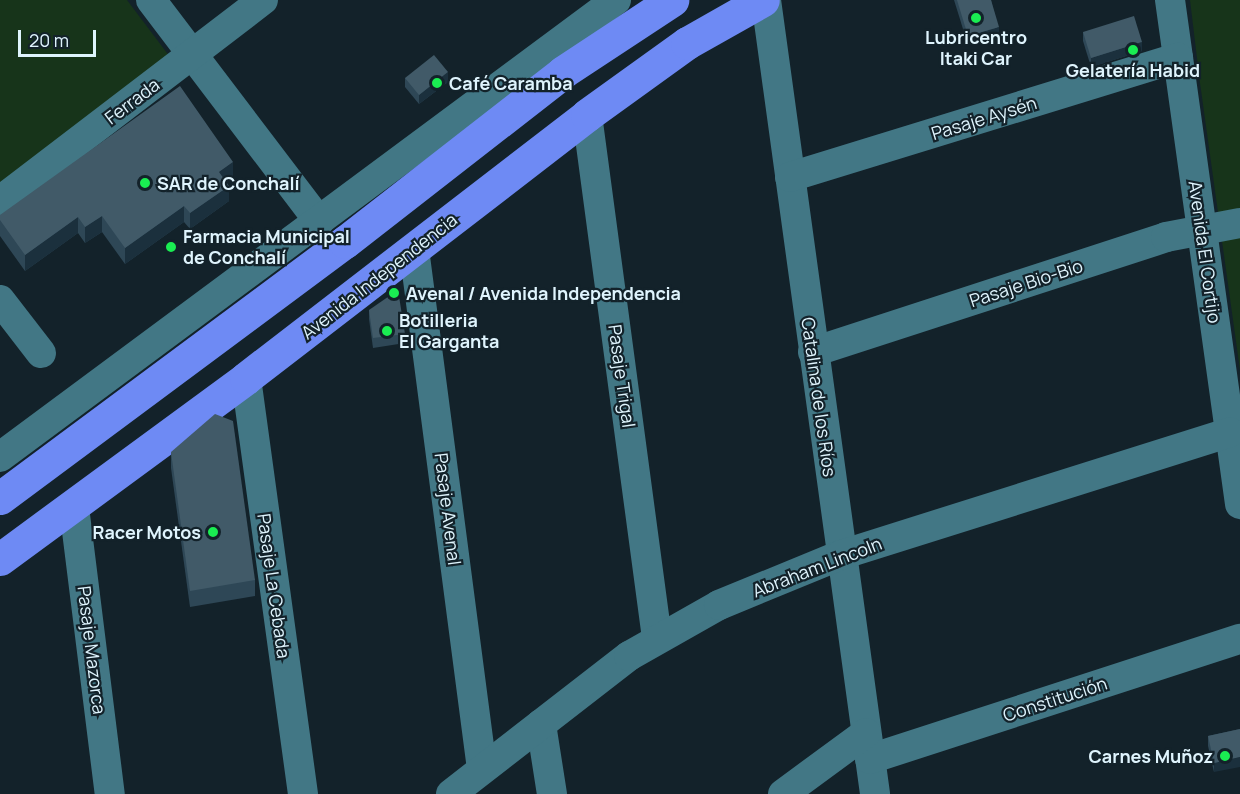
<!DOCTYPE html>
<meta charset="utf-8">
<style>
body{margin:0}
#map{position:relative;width:1240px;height:794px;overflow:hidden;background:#13222a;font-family:Manrope,sans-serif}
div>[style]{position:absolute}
.green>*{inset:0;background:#17341a}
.minor>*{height:30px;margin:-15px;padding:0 15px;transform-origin:15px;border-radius:15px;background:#427785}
.major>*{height:33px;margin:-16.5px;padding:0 16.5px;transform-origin:16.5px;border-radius:16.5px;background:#6e8af4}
.wall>*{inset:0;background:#2e4756}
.shaded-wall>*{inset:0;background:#1b303d}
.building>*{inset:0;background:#415a68}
.dots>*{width:16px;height:16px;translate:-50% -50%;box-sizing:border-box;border:3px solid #13222a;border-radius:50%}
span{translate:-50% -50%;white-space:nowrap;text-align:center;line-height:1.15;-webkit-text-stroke:4.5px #13222a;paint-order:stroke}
.poi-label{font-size:18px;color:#dff4fd;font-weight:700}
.left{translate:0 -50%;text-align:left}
.right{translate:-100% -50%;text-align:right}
.street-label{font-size:18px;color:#dff4fd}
.scale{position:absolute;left:18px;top:30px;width:78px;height:27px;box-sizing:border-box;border:3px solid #dff4fd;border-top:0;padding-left:8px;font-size:18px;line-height:21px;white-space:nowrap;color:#dff4fd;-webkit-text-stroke:4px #13222a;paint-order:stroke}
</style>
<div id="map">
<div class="green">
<i style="clip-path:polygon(0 0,127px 0,170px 57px,0 186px)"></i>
<i style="clip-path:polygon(1190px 0,1240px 0,1240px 370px,1200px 83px)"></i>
</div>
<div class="minor">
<i style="left:151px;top:0;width:278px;rotate:52.8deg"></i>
<i style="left:766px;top:0;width:801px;rotate:82.18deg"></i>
<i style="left:1170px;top:0;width:509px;rotate:82.09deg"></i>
<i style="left:587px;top:115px;width:528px;rotate:82.38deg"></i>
<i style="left:790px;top:177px;width:406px;rotate:-17.1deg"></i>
<i style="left:0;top:201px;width:331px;rotate:-37.4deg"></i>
<i style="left:414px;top:249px;width:524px;rotate:82.55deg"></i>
<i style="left:0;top:300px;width:67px;rotate:52.3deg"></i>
<i style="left:813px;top:352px;width:371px;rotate:-18deg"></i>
<i style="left:1166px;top:237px;width:75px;rotate:-10.7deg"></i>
<i style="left:246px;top:378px;width:420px;rotate:82.2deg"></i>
<i style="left:0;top:457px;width:767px;rotate:-36.57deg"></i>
<i style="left:74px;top:507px;width:289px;rotate:82.9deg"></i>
<i style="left:541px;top:724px;width:71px;rotate:81.1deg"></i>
<i style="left:870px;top:759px;width:389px;rotate:-18deg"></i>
<i style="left:451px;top:794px;width:225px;rotate:-37.8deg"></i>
<i style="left:629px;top:656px;width:103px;rotate:-29.5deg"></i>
<i style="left:719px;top:605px;width:132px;rotate:-22.3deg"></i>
<i style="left:841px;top:555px;width:408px;rotate:-17.5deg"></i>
<i style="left:783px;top:794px;width:103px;rotate:-36.3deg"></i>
</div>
<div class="major">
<i style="left:0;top:498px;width:430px;rotate:-36.6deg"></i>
<i style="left:345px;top:242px;width:276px;rotate:-37.9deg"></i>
<i style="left:563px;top:72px;width:131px;rotate:-33.4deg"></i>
<i style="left:0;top:559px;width:305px;rotate:-36.3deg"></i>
<i style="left:246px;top:378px;width:431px;rotate:-37.6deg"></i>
<i style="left:587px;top:115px;width:123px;rotate:-35.8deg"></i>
<i style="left:687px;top:43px;width:87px;rotate:-29.5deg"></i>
</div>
<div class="wall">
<i style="clip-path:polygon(954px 0,991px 0,999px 36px,968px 45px)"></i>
<i style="clip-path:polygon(1083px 32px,1142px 51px,1091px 67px,1083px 41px)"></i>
<i style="clip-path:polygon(405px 78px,448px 82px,419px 104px,405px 87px)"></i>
<i style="clip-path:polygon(233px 178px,227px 182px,229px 201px,190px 229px,184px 222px,125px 264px,102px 232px,85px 243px,78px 233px,25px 271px,0 236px,0 215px)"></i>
<i style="clip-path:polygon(369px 310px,405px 334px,405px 343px,373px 348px,369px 319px)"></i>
<i style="clip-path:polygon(171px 452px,255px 580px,255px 596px,190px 607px,171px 468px)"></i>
<i style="clip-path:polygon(1240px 729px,1214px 772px,1208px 746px,1208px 736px)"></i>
</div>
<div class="shaded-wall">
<i style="clip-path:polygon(999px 27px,999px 36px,968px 45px,968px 36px)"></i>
<i style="clip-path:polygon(1142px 42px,1142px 51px,1091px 67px,1091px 58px)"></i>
<i style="clip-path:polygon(448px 72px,448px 82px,419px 104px,419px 95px)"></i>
<i style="clip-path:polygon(233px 162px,233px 178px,219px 187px,219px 172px)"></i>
<i style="clip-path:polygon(229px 186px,229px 201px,190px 229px,190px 213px)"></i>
<i style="clip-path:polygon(184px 206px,184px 222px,125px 264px,125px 248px)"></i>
<i style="clip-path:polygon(102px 216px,102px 232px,85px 243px,85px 227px)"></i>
<i style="clip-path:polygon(78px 217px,78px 233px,25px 271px,25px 255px)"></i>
<i style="clip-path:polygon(1240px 757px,1240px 767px,1214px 772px,1214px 763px)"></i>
</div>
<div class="building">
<i style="clip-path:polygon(957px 0,991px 0,999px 27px,968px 36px)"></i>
<i style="clip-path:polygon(1134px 16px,1142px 42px,1091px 58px,1083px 32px)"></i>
<i style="clip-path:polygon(434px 55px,448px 72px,419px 95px,405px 78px)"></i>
<i style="clip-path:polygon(180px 86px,233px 162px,219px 172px,229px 186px,190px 213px,184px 206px,125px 248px,102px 216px,85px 227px,78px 217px,25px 255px,0 220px,0 215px)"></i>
<i style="clip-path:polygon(398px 290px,405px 334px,373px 338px,369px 310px)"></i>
<i style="clip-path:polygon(215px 414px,233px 421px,255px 580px,190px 591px,171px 452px)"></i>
<i style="clip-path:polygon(1240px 729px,1240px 757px,1214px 763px,1208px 736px)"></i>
</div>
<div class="dots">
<i style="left:976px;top:18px;background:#1aed52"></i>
<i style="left:1133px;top:50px;background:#1aed52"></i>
<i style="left:437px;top:83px;background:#1aed52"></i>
<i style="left:145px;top:183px;background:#1aed52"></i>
<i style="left:171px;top:247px;background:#1aed52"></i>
<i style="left:394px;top:293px;background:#1aed52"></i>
<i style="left:387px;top:331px;background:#1aed52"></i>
<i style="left:213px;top:532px;background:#1aed52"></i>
<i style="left:1225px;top:756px;background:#1aed52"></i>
</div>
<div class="poi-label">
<span style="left:976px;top:48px">Lubricentro<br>Itaki Car</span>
<span style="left:1133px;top:70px">Gelatería Habid</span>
<span class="left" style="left:449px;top:83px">Café Caramba</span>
<span class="left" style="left:157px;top:183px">SAR de Conchalí</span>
<span class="left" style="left:183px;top:247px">Farmacia Municipal<br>de Conchalí</span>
<span class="left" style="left:406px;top:293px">Avenal / Avenida Independencia</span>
<span class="left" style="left:399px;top:331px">Botilleria<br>El Garganta</span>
<span class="right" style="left:201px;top:532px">Racer Motos</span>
<span class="right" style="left:1213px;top:756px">Carnes Muñoz</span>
</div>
<div class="street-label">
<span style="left:132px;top:101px;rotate:-37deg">Ferrada</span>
<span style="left:984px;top:118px;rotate:-17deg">Pasaje Aysén</span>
<span style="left:1205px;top:252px;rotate:82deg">Avenida El Cortijo</span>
<span style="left:379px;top:276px;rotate:-38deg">Avenida Independencia</span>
<span style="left:1026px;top:283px;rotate:-18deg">Pasaje Bio-Bio</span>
<span style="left:622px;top:376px;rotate:82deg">Pasaje Trigal</span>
<span style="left:819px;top:397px;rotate:82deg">Catalina de los Ríos</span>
<span style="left:448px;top:509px;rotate:83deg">Pasaje Avenal</span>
<span style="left:817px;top:567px;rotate:-21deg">Abraham Lincoln</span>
<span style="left:274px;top:586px;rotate:82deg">Pasaje La Cebada</span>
<span style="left:92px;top:650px;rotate:83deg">Pasaje Mazorca</span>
<span style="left:1055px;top:699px;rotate:-18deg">Constitución</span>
</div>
<div class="scale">20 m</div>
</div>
